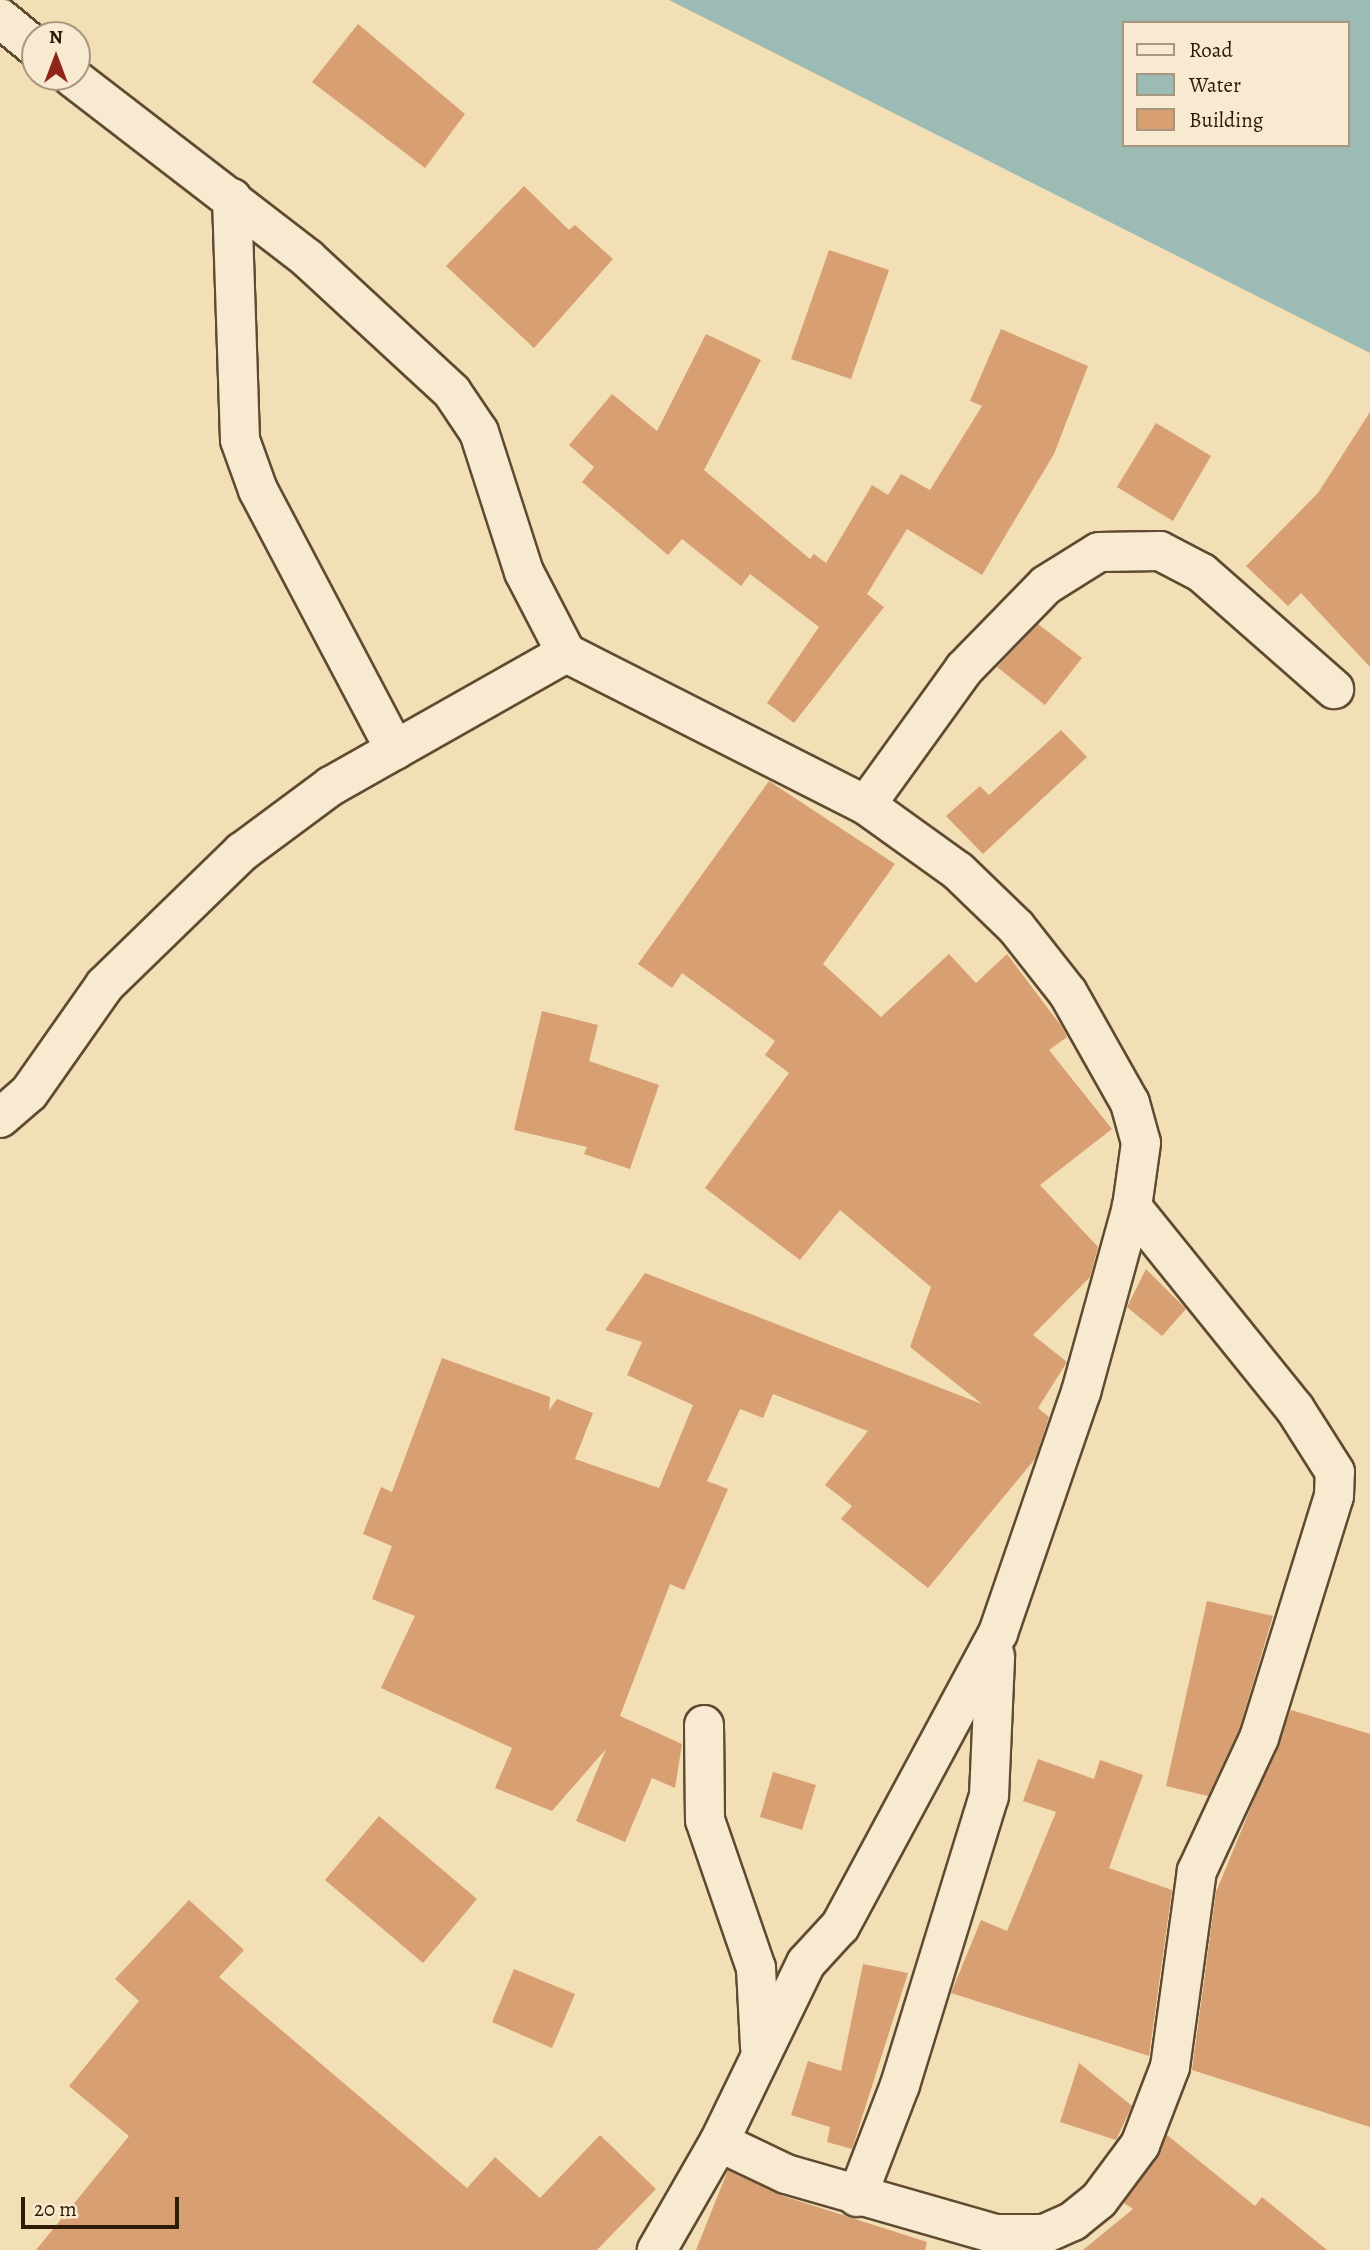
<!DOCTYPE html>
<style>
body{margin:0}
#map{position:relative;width:1370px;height:2250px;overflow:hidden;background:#f2dfb6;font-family:Alegreya,serif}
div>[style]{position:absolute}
.water>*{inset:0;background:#9dbbb5}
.building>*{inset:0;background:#d89f73}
.roads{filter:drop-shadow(2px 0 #5f4b31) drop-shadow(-2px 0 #5f4b31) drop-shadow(0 2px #5f4b31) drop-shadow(0 -2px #5f4b31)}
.minor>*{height:38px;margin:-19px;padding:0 19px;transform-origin:19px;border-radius:19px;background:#f7ead0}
span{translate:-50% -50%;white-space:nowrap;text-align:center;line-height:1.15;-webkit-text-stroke:7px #f7ead0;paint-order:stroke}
.legend{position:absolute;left:1122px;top:21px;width:228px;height:126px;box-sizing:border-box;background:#f7ead0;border:2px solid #a7977f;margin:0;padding:9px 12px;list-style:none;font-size:21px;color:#2e1a05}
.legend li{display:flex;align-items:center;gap:14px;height:35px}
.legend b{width:35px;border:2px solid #a7977f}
.north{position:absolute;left:21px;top:21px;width:70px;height:70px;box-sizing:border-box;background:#f7ead0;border:2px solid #a7977f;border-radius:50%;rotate:0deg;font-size:19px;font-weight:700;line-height:28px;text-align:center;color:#2e1a05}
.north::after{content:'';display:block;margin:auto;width:24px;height:32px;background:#8f2418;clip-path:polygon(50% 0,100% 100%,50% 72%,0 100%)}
.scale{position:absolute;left:21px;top:2197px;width:158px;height:32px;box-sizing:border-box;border:4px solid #2e1a05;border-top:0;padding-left:9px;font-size:21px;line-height:24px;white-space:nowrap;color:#2e1a05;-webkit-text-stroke:5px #f7ead0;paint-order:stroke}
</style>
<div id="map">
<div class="water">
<i style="clip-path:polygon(evenodd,669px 0,1370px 0,1370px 353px,669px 0,1123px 23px,1347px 23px,1347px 145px,1123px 145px,1123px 23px)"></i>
</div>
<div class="building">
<i style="clip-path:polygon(358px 24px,465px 114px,425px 168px,312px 82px)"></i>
<i style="clip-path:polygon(524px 186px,569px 230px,575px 225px,613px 259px,534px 348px,446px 266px)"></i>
<i style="clip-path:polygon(829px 250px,889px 270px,851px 379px,791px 359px)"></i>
<i style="clip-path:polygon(1001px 329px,1088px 366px,1054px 454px,982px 575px,907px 529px,867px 594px,884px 607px,794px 723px,767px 703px,819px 627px,750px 574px,741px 586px,682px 539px,668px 555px,582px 482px,594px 467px,569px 445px,612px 394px,657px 431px,706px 334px,761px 360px,704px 470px,810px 559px,814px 554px,826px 563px,872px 485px,888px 495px,901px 474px,930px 490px,982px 406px,970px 401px)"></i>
<i style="clip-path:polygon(1370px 412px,1370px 667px,1301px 593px,1288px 606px,1246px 566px,1318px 493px)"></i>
<i style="clip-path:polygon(1156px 423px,1211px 456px,1173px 521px,1117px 487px)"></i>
<i style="clip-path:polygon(1038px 624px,1082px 658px,1045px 705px,997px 667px)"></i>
<i style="clip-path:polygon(1061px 730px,1087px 757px,983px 854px,946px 816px,980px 786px,989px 795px)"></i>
<i style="clip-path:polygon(769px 781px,895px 864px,823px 964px,881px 1017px,949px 954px,976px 983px,1007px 954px,1062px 1027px,1067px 1037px,1049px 1050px,1112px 1129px,1040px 1185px,1098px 1247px,1090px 1277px,1033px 1335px,1067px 1362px,1038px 1408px,1049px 1417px,1035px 1459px,928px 1588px,841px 1519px,852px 1506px,825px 1485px,868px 1431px,773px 1394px,763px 1418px,740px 1409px,707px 1481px,728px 1489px,684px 1590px,670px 1584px,620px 1716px,682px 1744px,675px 1788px,652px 1778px,625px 1842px,576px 1821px,606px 1749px,552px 1811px,495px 1788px,512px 1748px,381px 1688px,415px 1616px,372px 1599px,392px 1546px,363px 1534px,381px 1487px,392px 1492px,442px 1358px,550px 1397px,549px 1410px,557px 1399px,593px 1413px,575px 1459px,659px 1488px,693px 1405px,627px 1375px,642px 1342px,605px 1330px,645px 1273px,982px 1404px,910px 1347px,931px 1287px,840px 1210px,800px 1260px,705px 1188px,789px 1073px,765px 1055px,775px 1041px,682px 973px,672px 988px,638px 964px)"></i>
<i style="clip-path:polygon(542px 1011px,598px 1025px,589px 1061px,659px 1085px,630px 1169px,584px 1154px,587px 1147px,514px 1130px)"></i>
<i style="clip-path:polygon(1146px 1269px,1186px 1309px,1162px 1336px,1127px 1307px)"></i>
<i style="clip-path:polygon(1207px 1601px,1273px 1616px,1239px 1730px,1208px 1796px,1166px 1786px)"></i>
<i style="clip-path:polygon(1291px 1710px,1370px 1734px,1370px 2127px,1192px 2070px,1216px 1892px)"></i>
<i style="clip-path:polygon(1038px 1759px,1094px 1779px,1100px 1760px,1143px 1775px,1109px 1868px,1172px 1890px,1149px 2056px,951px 1993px,981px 1920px,1007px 1931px,1056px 1812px,1023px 1801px)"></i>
<i style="clip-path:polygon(773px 1772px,816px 1785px,802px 1830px,760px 1817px)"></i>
<i style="clip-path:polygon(379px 1816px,477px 1899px,423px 1963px,325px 1880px)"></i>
<i style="clip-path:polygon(189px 1900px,244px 1950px,219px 1977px,467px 2188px,495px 2157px,540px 2198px,600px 2135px,656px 2189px,597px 2250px,36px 2250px,129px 2136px,69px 2086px,139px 2001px,115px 1979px)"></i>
<i style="clip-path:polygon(863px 1964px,908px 1973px,852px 2149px,827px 2142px,830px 2127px,791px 2115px,808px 2061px,841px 2071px)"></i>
<i style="clip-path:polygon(514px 1969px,575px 1994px,552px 2048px,492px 2022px)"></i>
<i style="clip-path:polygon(1079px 2063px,1132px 2106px,1116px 2140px,1060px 2122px)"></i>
<i style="clip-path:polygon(1167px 2135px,1255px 2206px,1262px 2197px,1327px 2250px,1083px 2250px,1133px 2209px,1124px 2203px)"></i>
<i style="clip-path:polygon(728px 2170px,780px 2195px,927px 2242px,925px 2250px,696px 2250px)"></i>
</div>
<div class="roads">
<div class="minor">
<i style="left:0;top:18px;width:45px;rotate:39.6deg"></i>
<i style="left:72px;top:77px;width:297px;rotate:37.6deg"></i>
<i style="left:307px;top:258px;width:197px;rotate:42.7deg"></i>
<i style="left:452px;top:392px;width:48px;rotate:56deg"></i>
<i style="left:479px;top:432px;width:147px;rotate:72.2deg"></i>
<i style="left:524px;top:572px;width:91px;rotate:62.6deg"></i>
<i style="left:566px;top:653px;width:336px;rotate:26.9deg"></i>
<i style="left:866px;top:805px;width:113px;rotate:35.7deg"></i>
<i style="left:958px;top:871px;width:81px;rotate:44deg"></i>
<i style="left:1016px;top:927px;width:84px;rotate:51.8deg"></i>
<i style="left:1068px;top:993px;width:126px;rotate:60.6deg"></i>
<i style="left:1130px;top:1103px;width:41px;rotate:74.6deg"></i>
<i style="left:1141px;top:1143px;width:65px;rotate:98deg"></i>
<i style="left:1132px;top:1207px;width:192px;rotate:105.4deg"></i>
<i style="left:1081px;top:1392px;width:255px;rotate:109deg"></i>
<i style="left:998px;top:1633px;width:333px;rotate:118.3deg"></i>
<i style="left:840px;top:1926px;width:50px;rotate:132.6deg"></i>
<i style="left:806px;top:1963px;width:199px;rotate:115.9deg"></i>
<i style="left:719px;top:2142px;width:125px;rotate:119.9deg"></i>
<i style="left:232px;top:198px;width:242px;rotate:88.1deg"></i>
<i style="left:240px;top:440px;width:53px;rotate:70.2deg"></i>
<i style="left:258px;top:490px;width:294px;rotate:62.2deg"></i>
<i style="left:866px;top:805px;width:168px;rotate:-54.2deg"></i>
<i style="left:964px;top:669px;width:117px;rotate:-45.7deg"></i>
<i style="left:1046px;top:585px;width:62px;rotate:-31.9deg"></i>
<i style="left:1099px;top:552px;width:61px;rotate:-0.9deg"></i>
<i style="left:1160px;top:551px;width:47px;rotate:27.6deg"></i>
<i style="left:1202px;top:573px;width:176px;rotate:41.3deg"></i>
<i style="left:0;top:1118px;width:38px;rotate:-41deg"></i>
<i style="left:29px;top:1093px;width:132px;rotate:-54.9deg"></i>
<i style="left:105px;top:985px;width:191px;rotate:-44.2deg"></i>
<i style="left:242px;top:852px;width:111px;rotate:-36.6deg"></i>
<i style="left:331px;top:786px;width:270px;rotate:-29.5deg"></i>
<i style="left:704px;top:1725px;width:95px;rotate:89.4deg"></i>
<i style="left:705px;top:1820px;width:157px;rotate:71deg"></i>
<i style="left:756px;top:1968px;width:80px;rotate:87.1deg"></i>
<i style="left:719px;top:2142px;width:74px;rotate:25.5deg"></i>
<i style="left:786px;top:2174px;width:217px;rotate:16deg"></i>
<i style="left:995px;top:2234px;width:49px"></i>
<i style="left:1044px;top:2234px;width:32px;rotate:-24deg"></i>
<i style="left:1073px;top:2221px;width:33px;rotate:-39deg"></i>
<i style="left:1099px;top:2200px;width:69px;rotate:-53.3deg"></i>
<i style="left:1140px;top:2145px;width:84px;rotate:-69deg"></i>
<i style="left:1170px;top:2067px;width:198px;rotate:-82.2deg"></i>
<i style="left:1197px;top:1871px;width:147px;rotate:-65deg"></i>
<i style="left:1259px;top:1738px;width:253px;rotate:-72.8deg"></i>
<i style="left:1334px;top:1496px;width:24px;rotate:-88deg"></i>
<i style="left:1335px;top:1472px;width:75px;rotate:-122.4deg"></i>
<i style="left:1295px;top:1409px;width:260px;rotate:-128.9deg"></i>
<i style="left:857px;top:2197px;width:120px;rotate:-69deg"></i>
<i style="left:900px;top:2085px;width:302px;rotate:-72.9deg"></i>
<i style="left:989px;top:1796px;width:140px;rotate:-87.5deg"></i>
</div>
</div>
<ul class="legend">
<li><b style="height:9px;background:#f7ead0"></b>Road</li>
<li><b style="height:19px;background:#9dbbb5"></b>Water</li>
<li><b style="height:19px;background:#d89f73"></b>Building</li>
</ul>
<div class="north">N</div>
<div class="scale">20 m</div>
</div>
